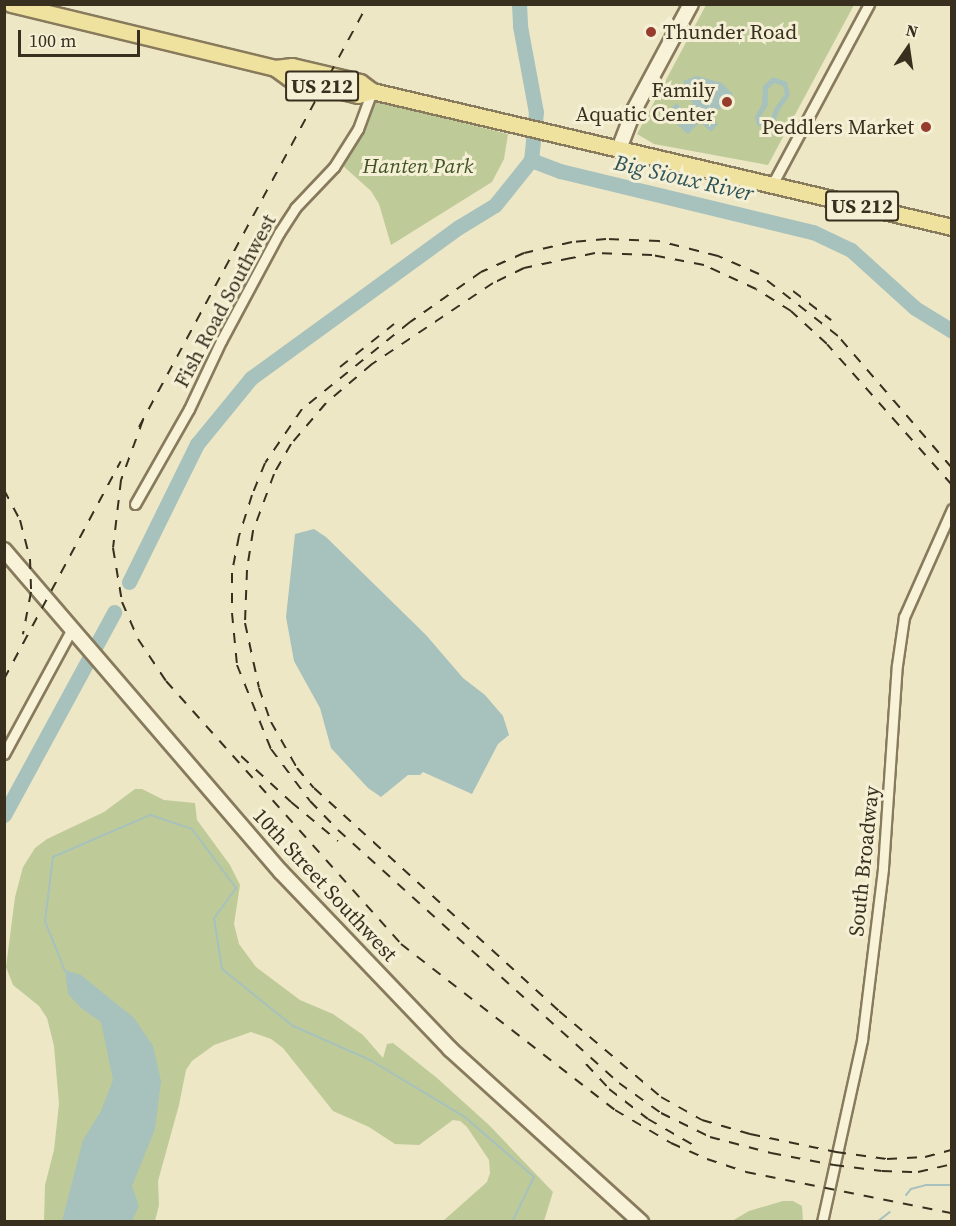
<!DOCTYPE html>
<style>
body{margin:0}
#map{position:relative;width:956px;height:1226px;overflow:hidden;background:#ede7c5;font-family:"Source Serif 4",serif}
div>[style]{position:absolute}
.green>*{inset:0;background:#becb99}
.water>*{inset:0;background:#a7c1bd}
.stream>*{height:2px;margin:-1px;padding:0 1px;transform-origin:1px;border-radius:1px;background:#a7c1bd}
.river>*{height:15px;margin:-7.5px;padding:0 7.5px;transform-origin:7.5px;border-radius:7.5px;background:#a7c1bd}
.roads{filter:drop-shadow(2px 0 #887a5c) drop-shadow(-2px 0 #887a5c) drop-shadow(0 2px #887a5c) drop-shadow(0 -2px #887a5c)}
.street>*{height:9px;margin:-4.5px;padding:0 4.5px;transform-origin:4.5px;border-radius:4.5px;background:#f8f3d8}
.secondary>*{height:14px;margin:-7px;padding:0 7px;transform-origin:7px;border-radius:7px;background:#f8f3d8}
.primary>*{height:15px;margin:-7.5px;padding:0 7.5px;transform-origin:7.5px;border-radius:7.5px;background:#efe29e}
.rail>*{height:2px;margin-top:-1px;transform-origin:0;background:repeating-linear-gradient(90deg,#382f1f 0 10px,transparent 0 20px)}
.dots>*{width:16px;height:16px;translate:-50% -50%;box-sizing:border-box;border:3px solid #f5f0d5;border-radius:50%}
span{translate:-50% -50%;white-space:nowrap;text-align:center;line-height:1.15;-webkit-text-stroke:6px #f5f0d5;paint-order:stroke}
.shield-label span{padding:2px 4px;background:#f5f0d5;border:2px solid;border-radius:4px;-webkit-text-stroke-width:0}
.shield-label{font-size:20px;color:#382f1f;font-weight:700}
.poi-label{font-size:21px;color:#382f1f}
.left{translate:0 -50%;text-align:left}
.right{translate:-100% -50%;text-align:right}
.park-label{font-size:21px;color:#425426;font-style:italic}
.street-label{font-size:21px;color:#382f1f}
.water-label{font-size:22px;color:#2f5458;font-style:italic}
.frame{position:absolute;inset:0;border:6px solid #382f1f;pointer-events:none}
.north{position:absolute;left:878px;top:18px;width:60px;height:60px;-webkit-text-stroke:4px #f5f0d5;paint-order:stroke;rotate:13deg;font-size:16px;font-weight:700;line-height:24px;text-align:center;color:#382f1f}
.north::after{content:'';display:block;margin:auto;width:21px;height:27px;background:#382f1f;clip-path:polygon(50% 0,100% 100%,50% 72%,0 100%)}
.scale{position:absolute;left:18px;top:30px;width:122px;height:27px;box-sizing:border-box;border:3px solid #382f1f;border-top:0;padding-left:8px;font-size:18px;line-height:21px;white-space:nowrap;color:#382f1f;-webkit-text-stroke:4px #f5f0d5;paint-order:stroke}
</style>
<div id="map">
<div class="green">
<i style="clip-path:polygon(706px 5px,854px 5px,768px 165px,654px 144px,637px 134px)"></i>
<i style="clip-path:polygon(375px 101px,508px 134px,504px 159px,492px 182px,391px 245px,379px 204px,371px 191px,341px 164px,360px 135px)"></i>
<i style="clip-path:polygon(135px 789px,142px 789px,164px 800px,195px 803px,197px 820px,230px 865px,240px 885px,234px 924px,239px 944px,256px 967px,300px 1000px,333px 1014px,363px 1035px,383px 1058px,387px 1044px,393px 1043px,437px 1078px,489px 1125px,553px 1192px,544px 1221px,443px 1221px,487px 1182px,490px 1173px,489px 1160px,467px 1127px,460px 1121px,453px 1120px,419px 1145px,395px 1144px,369px 1127px,333px 1111px,283px 1048px,271px 1039px,251px 1032px,214px 1045px,192px 1061px,186px 1070px,179px 1105px,158px 1181px,159px 1205px,155px 1221px,44px 1221px,45px 1185px,54px 1150px,59px 1104px,54px 1046px,47px 1018px,39px 1006px,13px 985px,6px 967px,15px 897px,23px 867px,35px 848px,47px 839px,104px 812px)"></i>
<i style="clip-path:polygon(783px 1201px,793px 1201px,802px 1206px,803px 1221px,732px 1221px,749px 1211px)"></i>
</div>
<div class="water">
<i style="clip-path:polygon(697px 76px,722px 83px,732px 93px,735px 104px,706px 113px,718px 124px,711px 132px,700px 122px,688px 134px,666px 115px,676px 103px,686px 112px,693px 104px,683px 81px)"></i>
<i style="clip-path:polygon(evenodd,773px 77px,787px 82px,790px 95px,779px 111px,774px 125px,764px 128px,757px 125px,755px 117px,762px 104px,763px 86px,773px 77px,774px 83px,783px 86px,785px 94px,774px 109px,770px 121px,765px 123px,760px 118px,768px 105px,768px 89px,774px 83px)"></i>
<i style="clip-path:polygon(314px 529px,326px 537px,426px 635px,463px 678px,485px 695px,503px 716px,509px 735px,498px 744px,472px 794px,423px 772px,420px 775px,408px 775px,381px 797px,368px 788px,331px 748px,320px 708px,294px 661px,286px 617px,295px 534px)"></i>
<i style="clip-path:polygon(65px 970px,81px 975px,134px 1018px,153px 1046px,161px 1081px,155px 1129px,132px 1186px,139px 1206px,132px 1221px,62px 1221px,83px 1140px,101px 1111px,113px 1080px,101px 1022px,81px 1008px,68px 994px)"></i>
</div>
<div class="stream">
<i style="left:65px;top:971px;width:54px;rotate:-111.8deg"></i>
<i style="left:45px;top:921px;width:64px;rotate:-82.9deg"></i>
<i style="left:53px;top:857px;width:106px;rotate:-23.4deg"></i>
<i style="left:150px;top:815px;width:44px;rotate:18.4deg"></i>
<i style="left:192px;top:829px;width:74px;rotate:53.3deg"></i>
<i style="left:236px;top:888px;width:37px;rotate:126deg"></i>
<i style="left:214px;top:918px;width:52px;rotate:81.1deg"></i>
<i style="left:222px;top:969px;width:91px;rotate:38.8deg"></i>
<i style="left:293px;top:1026px;width:84px;rotate:23.8deg"></i>
<i style="left:370px;top:1060px;width:111px;rotate:31deg"></i>
<i style="left:465px;top:1117px;width:91px;rotate:41deg"></i>
<i style="left:534px;top:1177px;width:50px;rotate:116.1deg"></i>
<i style="left:906px;top:1195px;width:8px;rotate:-50deg"></i>
<i style="left:911px;top:1189px;width:16px;rotate:-15deg"></i>
<i style="left:926px;top:1185px;width:26px"></i>
<i style="left:877px;top:1222px;width:16px;rotate:-38deg"></i>
</div>
<div class="river">
<i style="left:519px;top:4px;width:22px;rotate:87deg"></i>
<i style="left:520px;top:26px;width:87px;rotate:79.5deg"></i>
<i style="left:536px;top:112px;width:48px;rotate:95.9deg"></i>
<i style="left:531px;top:160px;width:31px;rotate:21deg"></i>
<i style="left:560px;top:171px;width:260px;rotate:13.6deg"></i>
<i style="left:813px;top:232px;width:42px;rotate:25.3deg"></i>
<i style="left:851px;top:250px;width:86px;rotate:42.2deg"></i>
<i style="left:915px;top:308px;width:44px;rotate:31.9deg"></i>
<i style="left:129px;top:582px;width:154px;rotate:-63.8deg"></i>
<i style="left:197px;top:444px;width:85px;rotate:-50.7deg"></i>
<i style="left:251px;top:378px;width:257px;rotate:-36deg"></i>
<i style="left:459px;top:227px;width:42px;rotate:-31.4deg"></i>
<i style="left:495px;top:205px;width:58px;rotate:-51.3deg"></i>
<i style="left:4px;top:815px;width:231px;rotate:-61.5deg"></i>
</div>
<div class="roads">
<div class="street">
<i style="left:772px;top:185px;width:205px;rotate:-61.8deg"></i>
<i style="left:135px;top:504px;width:109px;rotate:-60.4deg"></i>
<i style="left:189px;top:409px;width:75px;rotate:-64.8deg"></i>
<i style="left:221px;top:341px;width:123px;rotate:-61.8deg"></i>
<i style="left:279px;top:233px;width:30px;rotate:-57deg"></i>
<i style="left:295px;top:208px;width:57px;rotate:-46.4deg"></i>
<i style="left:334px;top:167px;width:45px;rotate:-57.7deg"></i>
<i style="left:358px;top:129px;width:40px;rotate:-69.8deg"></i>
<i style="left:4px;top:754px;width:142px;rotate:-61.5deg"></i>
<i style="left:822px;top:1222px;width:186px;rotate:-77.6deg"></i>
<i style="left:862px;top:1040px;width:173px;rotate:-83deg"></i>
<i style="left:883px;top:868px;width:203px;rotate:-86.1deg"></i>
<i style="left:897px;top:665px;width:49px;rotate:-81.7deg"></i>
<i style="left:904px;top:617px;width:118px;rotate:-66deg"></i>
</div>
<div class="secondary">
<i style="left:619px;top:149px;width:40px;rotate:-69deg"></i>
<i style="left:633px;top:112px;width:123px;rotate:-61.8deg"></i>
<i style="left:4px;top:550px;width:425px;rotate:49.3deg"></i>
<i style="left:281px;top:872px;width:245px;rotate:46.3deg"></i>
<i style="left:450px;top:1049px;width:258px;rotate:42.2deg"></i>
</div>
<div class="primary">
<i style="left:11px;top:4px;width:272px;rotate:13.6deg"></i>
<i style="left:275px;top:68px;width:17px;rotate:-7deg"></i>
<i style="left:292px;top:66px;width:70px;rotate:13.2deg"></i>
<i style="left:360px;top:82px;width:15px;rotate:37deg"></i>
<i style="left:372px;top:91px;width:596px;rotate:13.2deg"></i>
<i style="left:275px;top:68px;width:17px;rotate:36deg"></i>
<i style="left:289px;top:78px;width:71px;rotate:13.8deg"></i>
<i style="left:358px;top:95px;width:15px;rotate:-16deg"></i>
</div>
</div>
<div class="rail">
<i style="left:793px;top:291px;width:48px;rotate:37.3deg"></i>
<i style="left:340px;top:367px;width:69px;rotate:-38.5deg"></i>
<i style="left:143px;top:420px;width:64px;rotate:110.1deg"></i>
<i style="left:121px;top:480px;width:68px;rotate:96.7deg"></i>
<i style="left:113px;top:548px;width:55px;rotate:80.5deg"></i>
<i style="left:122px;top:602px;width:40px;rotate:66.6deg"></i>
<i style="left:138px;top:639px;width:50px;rotate:56.3deg"></i>
<i style="left:166px;top:681px;width:353px;rotate:48.2deg"></i>
<i style="left:401px;top:944px;width:271px;rotate:37.8deg"></i>
<i style="left:615px;top:1110px;width:65px;rotate:30.5deg"></i>
<i style="left:671px;top:1143px;width:39px;rotate:24deg"></i>
<i style="left:707px;top:1159px;width:41px;rotate:18.4deg"></i>
<i style="left:746px;top:1172px;width:210px;rotate:11.3deg"></i>
<i style="left:139px;top:427px;width:481px;rotate:-61.6deg"></i>
<i style="left:952px;top:468px;width:174px;rotate:-130.8deg"></i>
<i style="left:838px;top:336px;width:100px;rotate:-141.9deg"></i>
<i style="left:759px;top:274px;width:45px;rotate:-156.3deg"></i>
<i style="left:718px;top:256px;width:61px;rotate:-165.7deg"></i>
<i style="left:659px;top:241px;width:53px;rotate:-177.8deg"></i>
<i style="left:606px;top:239px;width:34px;rotate:175deg"></i>
<i style="left:572px;top:242px;width:49px;rotate:167.1deg"></i>
<i style="left:524px;top:253px;width:47px;rotate:156.2deg"></i>
<i style="left:481px;top:272px;width:87px;rotate:144.8deg"></i>
<i style="left:410px;top:322px;width:139px;rotate:141.1deg"></i>
<i style="left:302px;top:409px;width:65px;rotate:124.4deg"></i>
<i style="left:265px;top:463px;width:35px;rotate:112deg"></i>
<i style="left:252px;top:495px;width:43px;rotate:107.6deg"></i>
<i style="left:239px;top:536px;width:38px;rotate:101deg"></i>
<i style="left:232px;top:573px;width:40px;rotate:90deg"></i>
<i style="left:232px;top:613px;width:52px;rotate:84.5deg"></i>
<i style="left:237px;top:665px;width:91px;rotate:68deg"></i>
<i style="left:271px;top:749px;width:65px;rotate:53.1deg"></i>
<i style="left:310px;top:801px;width:40px;rotate:46deg"></i>
<i style="left:338px;top:830px;width:378px;rotate:42deg"></i>
<i style="left:619px;top:1083px;width:52px;rotate:35.5deg"></i>
<i style="left:661px;top:1113px;width:55px;rotate:26.1deg"></i>
<i style="left:710px;top:1137px;width:63px;rotate:14.7deg"></i>
<i style="left:771px;top:1153px;width:64px;rotate:10.8deg"></i>
<i style="left:834px;top:1165px;width:48px;rotate:7.1deg"></i>
<i style="left:882px;top:1171px;width:36px;rotate:2deg"></i>
<i style="left:918px;top:1172px;width:35px;rotate:-13deg"></i>
<i style="left:952px;top:485px;width:188px;rotate:-131.6deg"></i>
<i style="left:827px;top:344px;width:49px;rotate:-137.5deg"></i>
<i style="left:791px;top:311px;width:41px;rotate:-147.8deg"></i>
<i style="left:756px;top:289px;width:57px;rotate:-155.2deg"></i>
<i style="left:704px;top:265px;width:53px;rotate:-169.1deg"></i>
<i style="left:652px;top:255px;width:57px;rotate:-178deg"></i>
<i style="left:595px;top:253px;width:25px;rotate:168deg"></i>
<i style="left:571px;top:258px;width:48px;rotate:168deg"></i>
<i style="left:524px;top:268px;width:34px;rotate:154deg"></i>
<i style="left:493px;top:283px;width:146px;rotate:146.2deg"></i>
<i style="left:372px;top:364px;width:60px;rotate:139.7deg"></i>
<i style="left:326px;top:403px;width:54px;rotate:130.5deg"></i>
<i style="left:291px;top:444px;width:34px;rotate:120deg"></i>
<i style="left:274px;top:474px;width:61px;rotate:110.2deg"></i>
<i style="left:253px;top:531px;width:39px;rotate:99deg"></i>
<i style="left:247px;top:570px;width:53px;rotate:92.2deg"></i>
<i style="left:245px;top:623px;width:66px;rotate:77.8deg"></i>
<i style="left:259px;top:688px;width:36px;rotate:71deg"></i>
<i style="left:271px;top:722px;width:53px;rotate:60.5deg"></i>
<i style="left:297px;top:768px;width:26px;rotate:50deg"></i>
<i style="left:314px;top:788px;width:331px;rotate:42.3deg"></i>
<i style="left:559px;top:1011px;width:133px;rotate:40.1deg"></i>
<i style="left:661px;top:1097px;width:47px;rotate:29.3deg"></i>
<i style="left:702px;top:1120px;width:50px;rotate:16.3deg"></i>
<i style="left:750px;top:1134px;width:88px;rotate:11.8deg"></i>
<i style="left:836px;top:1152px;width:51px;rotate:7.8deg"></i>
<i style="left:887px;top:1159px;width:38px;rotate:-3deg"></i>
<i style="left:925px;top:1157px;width:28px;rotate:-15deg"></i>
<i style="left:4px;top:490px;width:34px;rotate:62deg"></i>
<i style="left:20px;top:520px;width:40px;rotate:75.6deg"></i>
<i style="left:30px;top:559px;width:33px;rotate:88deg"></i>
<i style="left:31px;top:592px;width:43px;rotate:100.8deg"></i>
<i style="left:4px;top:679px;width:247px;rotate:-61.8deg"></i>
<i style="left:241px;top:756px;width:68px;rotate:42.6deg"></i>
<i style="left:291px;top:802px;width:61px;rotate:39.7deg"></i>
<i style="left:586px;top:1064px;width:34px;rotate:47deg"></i>
<i style="left:609px;top:1089px;width:49px;rotate:37.6deg"></i>
<i style="left:648px;top:1119px;width:54px;rotate:29.9deg"></i>
</div>
<div class="dots">
<i style="left:651px;top:32px;background:#953c2d"></i>
<i style="left:727px;top:102px;background:#953c2d"></i>
<i style="left:926px;top:127px;background:#953c2d"></i>
</div>
<div class="shield-label">
<span style="left:322px;top:86px">US 212</span>
<span style="left:862px;top:206px">US 212</span>
</div>
<div class="poi-label">
<span class="left" style="left:663px;top:32px">Thunder Road</span>
<span class="right" style="left:715px;top:102px">Family<br>Aquatic Center</span>
<span class="right" style="left:914px;top:127px">Peddlers Market</span>
</div>
<div class="park-label">
<span style="left:418px;top:166px">Hanten Park</span>
</div>
<div class="street-label">
<span style="left:225px;top:301px;rotate:-62deg">Fish Road Southwest</span>
<span style="left:864px;top:861px;rotate:-84deg">South Broadway</span>
<span style="left:325px;top:885px;rotate:47deg">10th Street Southwest</span>
</div>
<div class="water-label">
<span style="left:684px;top:178px;rotate:13deg">Big Sioux River</span>
</div>
<div class="frame"></div>
<div class="north">N</div>
<div class="scale">100 m</div>
</div>
